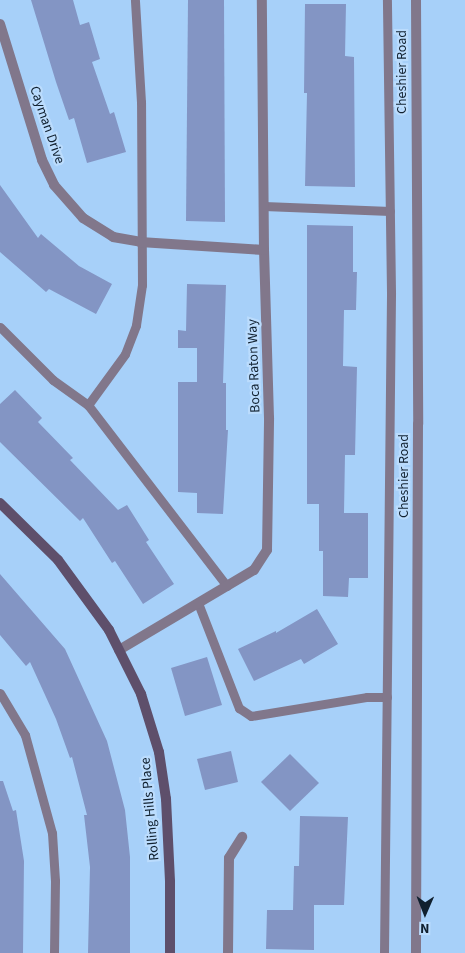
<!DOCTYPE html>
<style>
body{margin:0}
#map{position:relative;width:465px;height:953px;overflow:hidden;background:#a7d0f9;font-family:"Source Sans 3",sans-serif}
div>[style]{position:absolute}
.building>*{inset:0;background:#8395c4}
.lane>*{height:9px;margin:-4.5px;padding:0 4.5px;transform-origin:4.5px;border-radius:4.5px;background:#81778b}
.street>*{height:10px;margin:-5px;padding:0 5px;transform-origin:5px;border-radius:5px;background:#81778b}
.secondary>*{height:10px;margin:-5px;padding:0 5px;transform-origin:5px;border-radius:5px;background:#5e4f6b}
span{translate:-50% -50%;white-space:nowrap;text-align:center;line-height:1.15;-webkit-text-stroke:4.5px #bbdcfd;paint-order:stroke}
.street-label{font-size:14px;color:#10202f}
.north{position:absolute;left:400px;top:888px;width:50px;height:50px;-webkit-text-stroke:4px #bbdcfd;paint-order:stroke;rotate:181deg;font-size:14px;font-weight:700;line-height:20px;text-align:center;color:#10202f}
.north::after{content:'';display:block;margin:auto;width:18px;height:22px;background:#10202f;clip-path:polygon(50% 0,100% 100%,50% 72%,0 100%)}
</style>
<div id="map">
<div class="building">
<i style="clip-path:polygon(31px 0,73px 0,80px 25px,89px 22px,100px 59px,92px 62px,110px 114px,114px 112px,126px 152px,87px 163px,74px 118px,69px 120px,56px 82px)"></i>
<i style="clip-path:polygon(188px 0,224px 0,225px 222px,186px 221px)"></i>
<i style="clip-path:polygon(305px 4px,346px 4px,345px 56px,354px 57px,355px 187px,305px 186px,307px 93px,304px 93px)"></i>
<i style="clip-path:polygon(0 185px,38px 238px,41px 234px,79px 266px,112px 284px,96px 314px,49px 289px,46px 292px,0 252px)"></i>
<i style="clip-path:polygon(307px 225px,353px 226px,353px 272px,357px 272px,356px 310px,344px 310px,343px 366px,357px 367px,355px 455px,345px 455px,344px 513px,368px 513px,368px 578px,349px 578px,348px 597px,323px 596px,323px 551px,319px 551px,319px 504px,307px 504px)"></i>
<i style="clip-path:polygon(187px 284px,226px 285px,223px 383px,226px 383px,226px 430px,228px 430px,223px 514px,197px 513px,197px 493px,178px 492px,178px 382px,197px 382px,197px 348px,178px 348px,178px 330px,186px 331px)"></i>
<i style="clip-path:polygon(15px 390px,42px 418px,38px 422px,73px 458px,70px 460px,118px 510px,127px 505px,149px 540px,146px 542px,174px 584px,143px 604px,115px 561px,112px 563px,83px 518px,80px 521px,0 442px,0 404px)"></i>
<i style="clip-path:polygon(0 574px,65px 649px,107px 741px,125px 810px,130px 857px,130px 953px,88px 953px,90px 867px,84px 815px,87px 815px,72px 757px,70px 758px,56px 719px,30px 662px,26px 666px,0 635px)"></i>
<i style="clip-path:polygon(317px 609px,338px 644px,304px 664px,301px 659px,254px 681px,238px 649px,276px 631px,276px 633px)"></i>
<i style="clip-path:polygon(207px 657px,222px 705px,185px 716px,171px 668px)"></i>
<i style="clip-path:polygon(231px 751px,238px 782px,205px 790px,197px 759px)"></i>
<i style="clip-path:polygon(290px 754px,319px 783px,290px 811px,261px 782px)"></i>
<i style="clip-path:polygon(0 781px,3px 781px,13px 811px,16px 810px,24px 861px,23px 953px,0 953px)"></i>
<i style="clip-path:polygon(300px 816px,348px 817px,344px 905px,314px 905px,314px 950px,266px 949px,267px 910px,293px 910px,294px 866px,299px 866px)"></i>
</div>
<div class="lane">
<i style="left:264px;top:206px;width:126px;rotate:2.3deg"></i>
<i style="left:0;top:327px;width:75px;rotate:45deg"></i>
<i style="left:53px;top:380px;width:43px;rotate:35.5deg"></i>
<i style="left:88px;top:405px;width:228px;rotate:52.5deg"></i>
<i style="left:88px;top:405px;width:63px;rotate:-54deg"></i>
<i style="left:125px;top:354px;width:31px;rotate:-69deg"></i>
<i style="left:136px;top:325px;width:40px;rotate:-81.5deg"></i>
<i style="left:142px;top:285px;width:183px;rotate:-90.3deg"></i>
<i style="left:141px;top:102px;width:102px;rotate:-93.4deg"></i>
<i style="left:198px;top:603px;width:113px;rotate:68.7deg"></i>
<i style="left:239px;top:708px;width:14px;rotate:34deg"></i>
<i style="left:251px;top:716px;width:118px;rotate:-9.3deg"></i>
<i style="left:367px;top:697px;width:20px"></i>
<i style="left:0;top:693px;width:49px;rotate:59.2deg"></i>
<i style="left:25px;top:735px;width:102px;rotate:74.6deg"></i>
<i style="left:52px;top:833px;width:48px;rotate:86.4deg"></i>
<i style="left:55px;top:881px;width:72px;rotate:90.8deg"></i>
<i style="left:384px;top:953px;width:661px;rotate:-89.39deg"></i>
<i style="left:391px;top:292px;width:292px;rotate:-90.8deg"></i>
</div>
<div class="street">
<i style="left:416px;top:0;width:424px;rotate:89.7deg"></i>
<i style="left:418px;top:424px;width:529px;rotate:90.22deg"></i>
<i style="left:0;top:24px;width:142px;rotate:72.8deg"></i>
<i style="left:42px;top:160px;width:28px;rotate:64deg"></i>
<i style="left:54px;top:185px;width:44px;rotate:48.7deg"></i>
<i style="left:83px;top:218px;width:36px;rotate:32deg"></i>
<i style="left:113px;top:237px;width:27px;rotate:10deg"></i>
<i style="left:140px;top:242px;width:124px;rotate:3.7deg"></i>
<i style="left:119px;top:650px;width:157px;rotate:-30.7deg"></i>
<i style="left:254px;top:570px;width:24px;rotate:-57deg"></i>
<i style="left:267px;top:550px;width:132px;rotate:-89.1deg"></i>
<i style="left:269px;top:418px;width:168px;rotate:-91.7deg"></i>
<i style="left:264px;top:250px;width:250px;rotate:-90.5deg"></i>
<i style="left:228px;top:953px;width:95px;rotate:-89.4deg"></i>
<i style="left:229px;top:858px;width:25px;rotate:-58deg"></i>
</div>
<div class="secondary">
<i style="left:0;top:503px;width:81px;rotate:44.5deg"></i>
<i style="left:58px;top:560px;width:87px;rotate:53.9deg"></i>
<i style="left:109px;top:630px;width:72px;rotate:63.4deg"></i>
<i style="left:141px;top:694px;width:61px;rotate:72.8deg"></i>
<i style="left:159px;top:752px;width:48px;rotate:81.5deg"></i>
<i style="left:166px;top:799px;width:83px;rotate:87.2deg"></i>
<i style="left:170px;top:882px;width:71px;rotate:90deg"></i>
</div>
<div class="street-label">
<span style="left:402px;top:72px;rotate:-90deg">Cheshier Road</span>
<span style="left:47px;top:125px;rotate:71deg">Cayman Drive</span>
<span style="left:254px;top:366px;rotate:-92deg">Boca Raton Way</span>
<span style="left:404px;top:476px;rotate:-90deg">Cheshier Road</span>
<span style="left:150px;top:809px;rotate:-95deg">Rolling Hills Place</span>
</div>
<div class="north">N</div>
</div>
